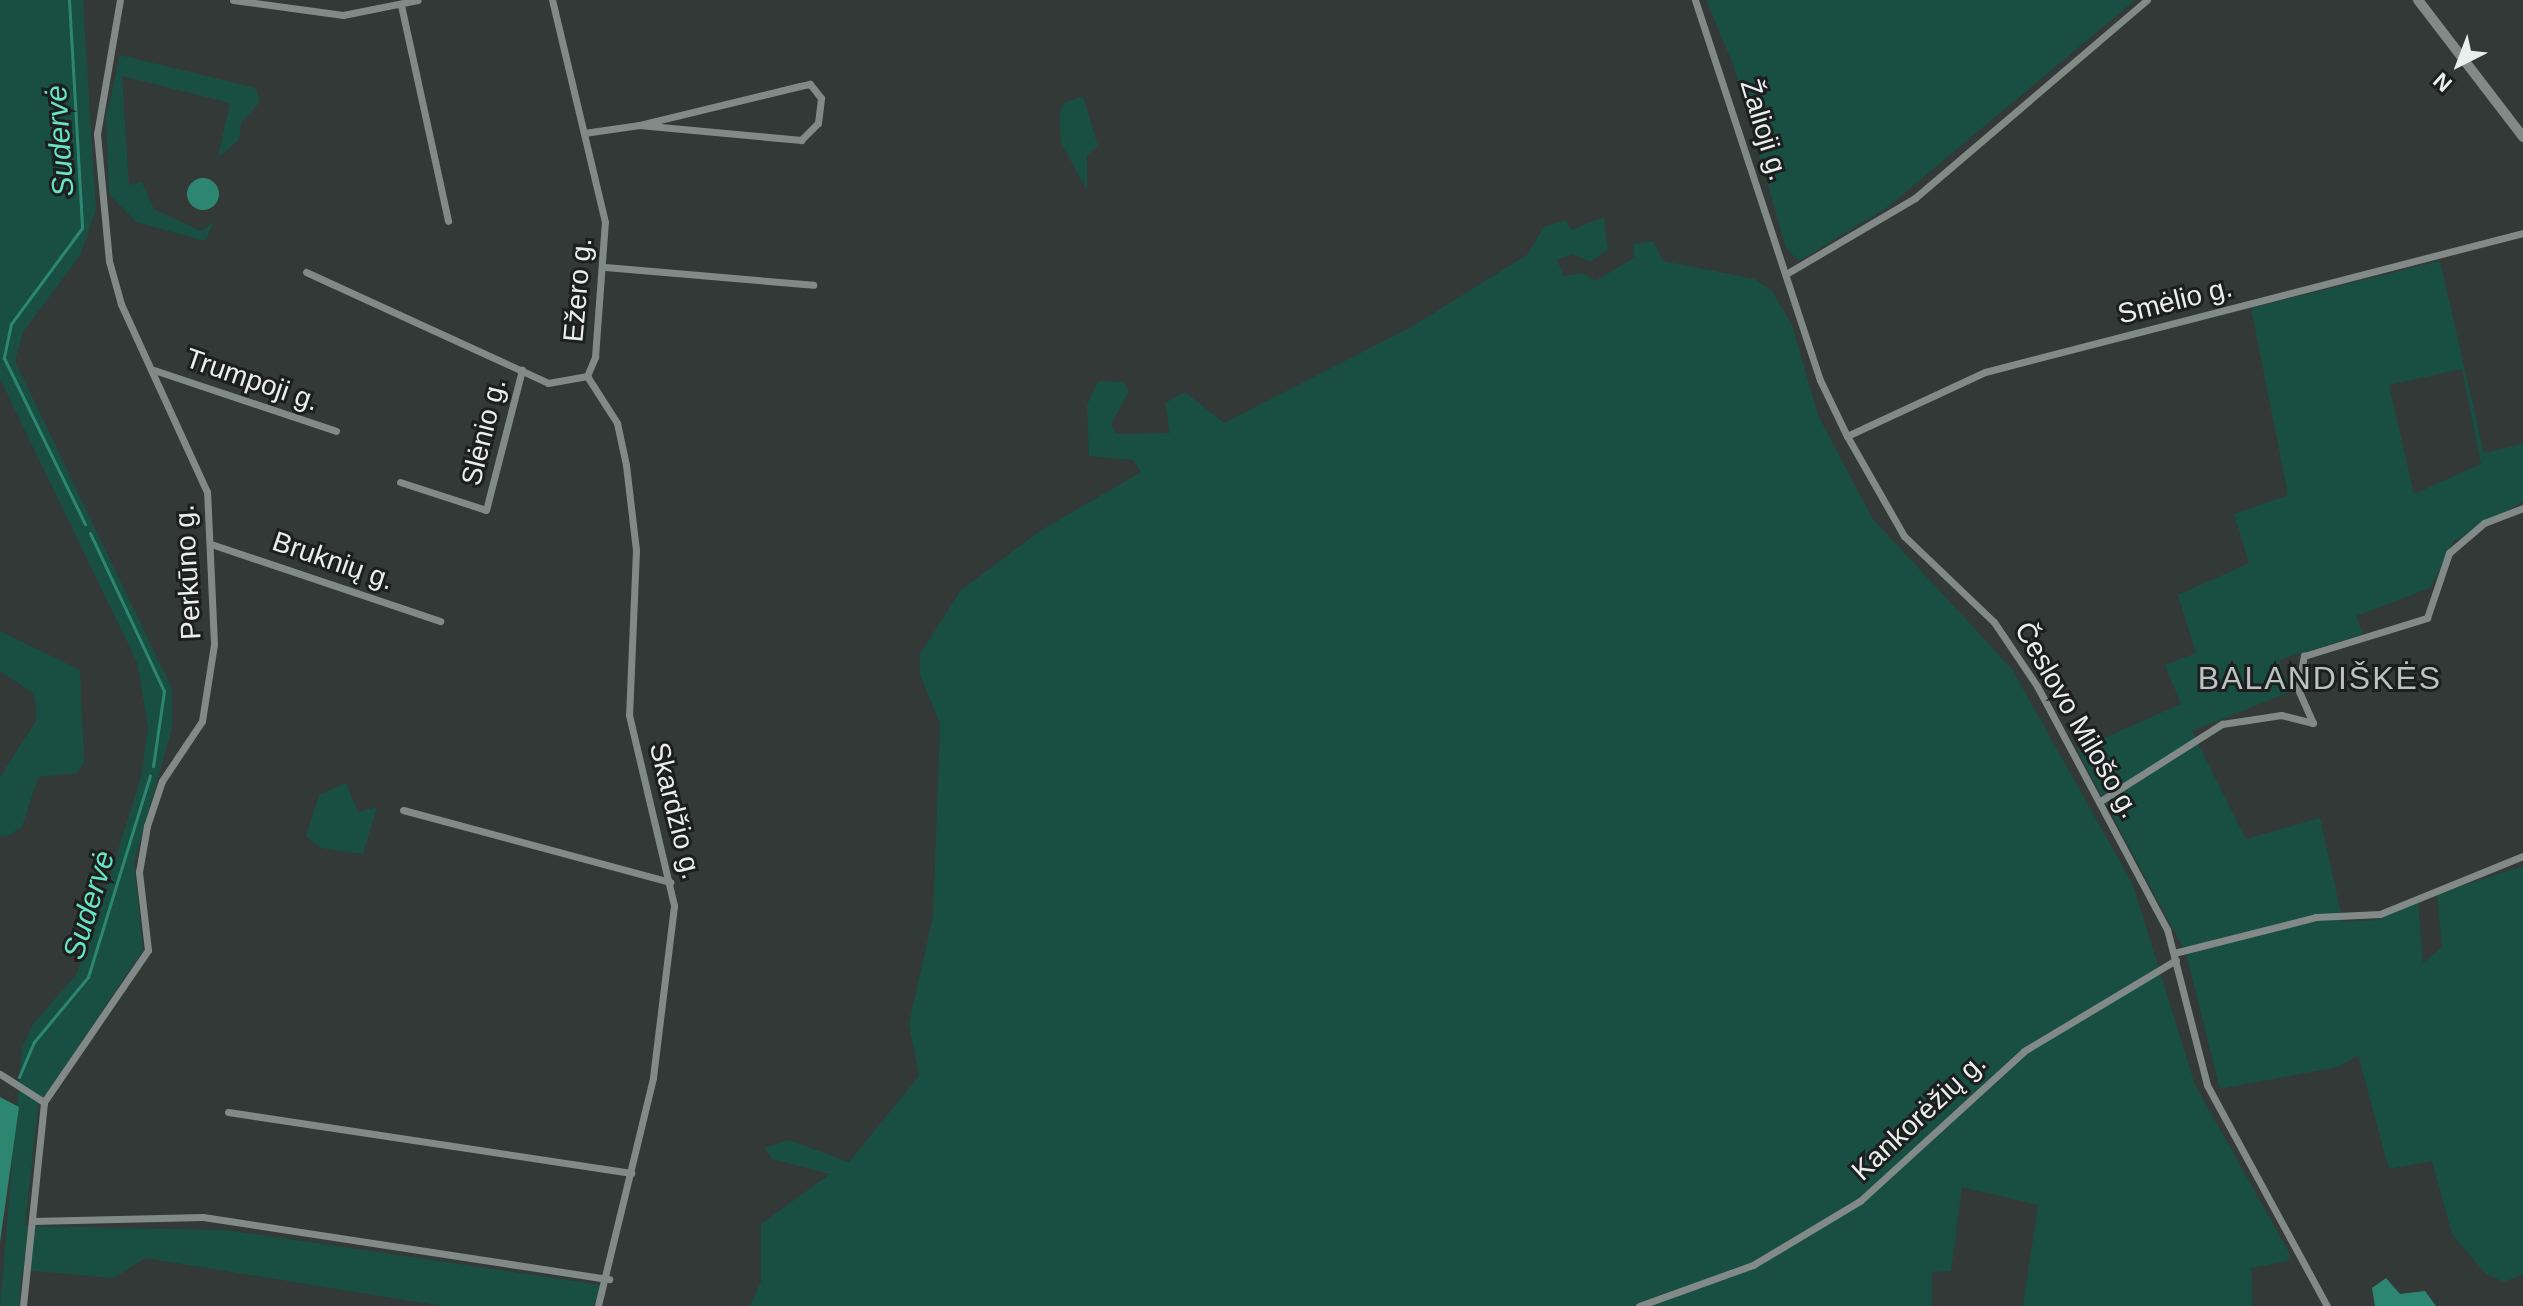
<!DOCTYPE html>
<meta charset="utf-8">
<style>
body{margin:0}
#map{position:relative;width:2523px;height:1306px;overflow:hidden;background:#323937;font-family:Helvetica,sans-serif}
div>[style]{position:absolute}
.green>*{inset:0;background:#184f42}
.water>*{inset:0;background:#2d8671}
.round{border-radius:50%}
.stream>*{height:3px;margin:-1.5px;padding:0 1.5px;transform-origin:1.5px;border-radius:1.5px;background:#2d8671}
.street>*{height:7px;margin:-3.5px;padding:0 3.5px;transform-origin:3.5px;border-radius:3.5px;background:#828a87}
.secondary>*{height:10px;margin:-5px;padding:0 5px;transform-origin:5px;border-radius:5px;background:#828a87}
span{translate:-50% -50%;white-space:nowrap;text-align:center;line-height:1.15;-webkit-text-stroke:6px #1c1f1e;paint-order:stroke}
.street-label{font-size:28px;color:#eaefed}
.water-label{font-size:30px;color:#68e4c5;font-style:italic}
.quarter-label{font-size:32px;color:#bac3c0;letter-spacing:2px}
.north{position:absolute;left:2419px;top:24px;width:80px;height:80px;-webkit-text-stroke:6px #1c1f1e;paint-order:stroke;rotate:222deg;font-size:22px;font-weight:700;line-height:32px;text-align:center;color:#eaefed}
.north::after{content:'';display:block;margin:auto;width:28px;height:36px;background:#eaefed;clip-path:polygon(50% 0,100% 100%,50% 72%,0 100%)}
</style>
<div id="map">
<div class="green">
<i style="clip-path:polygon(0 0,83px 0,96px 209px,81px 254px,23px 332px,15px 361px,172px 689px,172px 728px,134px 863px,143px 950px,38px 1106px,25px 1226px,226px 1230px,602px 1285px,593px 1306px,442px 1306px,145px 1258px,114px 1278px,22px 1270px,19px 1306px,0 1306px,22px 1048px,33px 1024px,76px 975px,88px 946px,141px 777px,148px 727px,137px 662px,0 379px)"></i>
<i style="clip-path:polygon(1706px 0,2135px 0,1889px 206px,1799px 261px,1786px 248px,1733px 64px)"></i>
<i style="clip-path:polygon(120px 55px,256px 88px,260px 102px,241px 123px,239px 140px,218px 157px,230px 103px,122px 76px,129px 185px,142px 182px,154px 209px,201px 231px,214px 222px,205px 241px,136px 222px,109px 194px,106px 118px)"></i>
<i style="clip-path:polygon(1083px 96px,1098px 146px,1087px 156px,1087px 190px,1061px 143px,1059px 115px,1064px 103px)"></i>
<i style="clip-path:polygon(1604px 217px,1608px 249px,1591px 262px,1572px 254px,1557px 260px,1564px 276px,1583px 273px,1595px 281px,1634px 258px,1633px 244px,1653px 241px,1663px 261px,1755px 279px,1772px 291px,1792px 325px,1818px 415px,1872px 518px,2012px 669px,2133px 885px,2195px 1085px,2290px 1254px,2288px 1261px,2251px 1268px,2253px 1306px,2023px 1306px,2038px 1205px,1962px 1187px,1951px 1271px,1932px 1272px,1932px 1306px,750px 1306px,761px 1282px,761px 1224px,830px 1174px,772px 1159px,765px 1148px,789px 1140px,849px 1162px,919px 1076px,909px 1024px,933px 916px,940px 724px,920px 674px,920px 654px,961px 590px,1040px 531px,1141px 472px,1133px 460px,1089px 456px,1087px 405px,1098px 381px,1123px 382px,1129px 391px,1111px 425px,1117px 434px,1170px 433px,1165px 403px,1185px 392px,1224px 423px,1411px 327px,1527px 255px,1544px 227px,1566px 220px,1571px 230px)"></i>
<i style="clip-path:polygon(evenodd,2440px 261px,2484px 453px,2523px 444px,2523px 502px,2454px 541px,2430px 588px,2356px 616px,2363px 634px,2279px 660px,2290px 692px,2192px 731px,2246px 839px,2320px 818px,2343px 922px,2377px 920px,2418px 901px,2423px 963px,2442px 947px,2437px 894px,2523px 866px,2523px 1274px,2504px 1282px,2486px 1274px,2452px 1234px,2432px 1161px,2389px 1169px,2358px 1055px,2338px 1067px,2220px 1089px,2186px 953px,2077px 750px,2181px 704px,2165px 665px,2196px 653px,2178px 595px,2249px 563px,2234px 514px,2288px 495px,2251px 308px,2440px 261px,2462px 369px,2481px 464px,2414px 494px,2389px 385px,2462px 369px)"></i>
<i style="clip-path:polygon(0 631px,80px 670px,84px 762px,77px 773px,38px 777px,22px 827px,7px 836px,0 836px,0 777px,36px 721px,36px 705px,33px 693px,0 671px)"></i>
<i style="clip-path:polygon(346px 783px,358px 812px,377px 807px,363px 854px,321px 848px,306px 836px,319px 795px)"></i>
</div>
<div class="water">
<i class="round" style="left:187px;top:178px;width:32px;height:32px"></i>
<i style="clip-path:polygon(0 1097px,19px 1107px,0 1242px)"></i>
<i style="clip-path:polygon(2386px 1278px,2400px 1294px,2425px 1291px,2436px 1306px,2375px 1306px,2372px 1288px)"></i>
</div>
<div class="stream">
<i style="left:69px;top:0;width:228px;rotate:86.7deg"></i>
<i style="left:82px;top:228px;width:119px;rotate:126.5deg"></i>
<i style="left:11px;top:324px;width:35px;rotate:102deg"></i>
<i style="left:4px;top:358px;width:185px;rotate:64deg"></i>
<i style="left:90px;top:533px;width:174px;rotate:64.9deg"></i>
<i style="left:164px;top:691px;width:76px;rotate:98.3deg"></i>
<i style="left:19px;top:1077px;width:38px;rotate:-67deg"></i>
<i style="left:34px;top:1042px;width:85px;rotate:-50.3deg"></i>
<i style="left:88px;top:977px;width:211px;rotate:-72.9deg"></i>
</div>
<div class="street">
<i style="left:233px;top:0;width:111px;rotate:7.8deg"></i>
<i style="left:343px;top:15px;width:76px;rotate:-11.3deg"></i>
<i style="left:1695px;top:0;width:400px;rotate:71.8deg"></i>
<i style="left:1820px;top:380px;width:62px;rotate:64.3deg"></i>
<i style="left:1847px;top:436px;width:115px;rotate:60.3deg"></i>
<i style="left:1904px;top:536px;width:124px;rotate:43.7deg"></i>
<i style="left:1994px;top:622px;width:77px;rotate:56.1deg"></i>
<i style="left:2037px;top:686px;width:276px;rotate:61.9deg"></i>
<i style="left:2167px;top:929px;width:161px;rotate:75.6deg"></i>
<i style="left:2207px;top:1085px;width:251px;rotate:61.5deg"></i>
<i style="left:401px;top:5px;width:221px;rotate:77.7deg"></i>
<i style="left:584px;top:133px;width:56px;rotate:-8.3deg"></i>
<i style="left:639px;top:125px;width:163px;rotate:5.3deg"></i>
<i style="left:801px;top:140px;width:24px;rotate:-45deg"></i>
<i style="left:818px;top:123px;width:25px;rotate:-83deg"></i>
<i style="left:821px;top:98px;width:18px;rotate:-128deg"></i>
<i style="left:810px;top:84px;width:10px;rotate:169deg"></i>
<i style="left:800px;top:86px;width:166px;rotate:166.4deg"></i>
<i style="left:605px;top:267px;width:209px;rotate:4.9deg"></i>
<i style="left:306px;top:272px;width:266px;rotate:24.6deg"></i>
<i style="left:548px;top:383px;width:40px;rotate:-10deg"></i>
<i style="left:587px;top:376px;width:21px;rotate:-67deg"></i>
<i style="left:595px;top:357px;width:135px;rotate:-85.8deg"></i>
<i style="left:605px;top:222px;width:228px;rotate:-103.4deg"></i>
<i style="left:1786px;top:274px;width:150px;rotate:-30.5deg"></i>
<i style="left:1915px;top:198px;width:305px;rotate:-40.5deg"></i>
<i style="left:154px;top:370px;width:192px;rotate:18.5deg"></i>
<i style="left:587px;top:376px;width:56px;rotate:57.4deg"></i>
<i style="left:617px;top:423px;width:43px;rotate:77.9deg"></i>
<i style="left:626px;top:465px;width:86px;rotate:83.3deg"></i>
<i style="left:636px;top:550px;width:165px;rotate:92.4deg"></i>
<i style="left:629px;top:715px;width:196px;rotate:76.7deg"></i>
<i style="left:674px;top:906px;width:173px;rotate:97deg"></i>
<i style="left:653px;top:1078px;width:235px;rotate:103.6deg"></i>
<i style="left:1847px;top:436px;width:152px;rotate:-24.9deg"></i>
<i style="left:1985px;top:372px;width:556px;rotate:-14.49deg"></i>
<i style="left:400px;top:482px;width:90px;rotate:18deg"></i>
<i style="left:486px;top:510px;width:145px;rotate:-75.6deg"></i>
<i style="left:211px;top:544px;width:242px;rotate:18.6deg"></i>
<i style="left:2099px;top:802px;width:146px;rotate:-32.4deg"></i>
<i style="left:2222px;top:724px;width:60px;rotate:-8.7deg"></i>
<i style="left:2281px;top:715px;width:33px;rotate:14deg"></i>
<i style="left:2313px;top:723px;width:37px;rotate:-114deg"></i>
<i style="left:2298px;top:689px;width:34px;rotate:-80deg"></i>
<i style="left:2304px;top:656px;width:129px;rotate:-17.2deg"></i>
<i style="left:2427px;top:618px;width:69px;rotate:-71.3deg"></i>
<i style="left:2449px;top:553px;width:46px;rotate:-40.6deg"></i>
<i style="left:2484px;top:523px;width:42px;rotate:-21deg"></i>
<i style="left:403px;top:810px;width:277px;rotate:15.1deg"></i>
<i style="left:2174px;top:953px;width:146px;rotate:-14.2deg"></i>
<i style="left:2316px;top:917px;width:64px;rotate:-2.7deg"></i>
<i style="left:2380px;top:914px;width:154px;rotate:-22.1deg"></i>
<i style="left:0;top:1074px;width:52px;rotate:32.5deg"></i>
<i style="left:228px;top:1112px;width:408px;rotate:8.6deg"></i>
<i style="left:32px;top:1221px;width:171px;rotate:-1.3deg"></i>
<i style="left:203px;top:1217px;width:411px;rotate:8.7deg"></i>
<i style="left:23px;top:1306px;width:205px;rotate:-84.1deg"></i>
<i style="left:44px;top:1102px;width:184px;rotate:-55.6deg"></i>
<i style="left:148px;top:950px;width:79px;rotate:-96.6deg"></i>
<i style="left:139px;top:872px;width:47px;rotate:-80.1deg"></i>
<i style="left:147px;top:826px;width:47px;rotate:-71.6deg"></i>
<i style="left:162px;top:781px;width:72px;rotate:-56.3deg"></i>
<i style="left:202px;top:721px;width:78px;rotate:-81.1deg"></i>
<i style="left:214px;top:644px;width:152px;rotate:-92.6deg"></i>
<i style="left:207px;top:492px;width:207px;rotate:-114.6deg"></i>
<i style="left:121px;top:304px;width:45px;rotate:-105.6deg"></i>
<i style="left:109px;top:261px;width:128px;rotate:-95.4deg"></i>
<i style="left:97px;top:134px;width:136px;rotate:-80.3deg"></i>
<i style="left:1639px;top:1306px;width:121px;rotate:-19.8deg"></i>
<i style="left:1753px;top:1265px;width:125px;rotate:-30.9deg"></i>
<i style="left:1860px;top:1201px;width:222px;rotate:-42.4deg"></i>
<i style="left:2024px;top:1051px;width:177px;rotate:-30.9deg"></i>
</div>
<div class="secondary">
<i style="left:2418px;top:0;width:173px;rotate:52.5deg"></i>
</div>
<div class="street-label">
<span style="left:1764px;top:130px;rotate:73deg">Žalioji g.</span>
<span style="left:578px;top:290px;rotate:-85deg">Ežero g.</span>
<span style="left:2175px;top:301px;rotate:-14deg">Smėlio g.</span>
<span style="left:252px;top:380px;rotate:19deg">Trumpoji g.</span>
<span style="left:484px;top:432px;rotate:-76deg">Slėnio g.</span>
<span style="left:333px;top:561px;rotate:19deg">Bruknių g.</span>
<span style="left:188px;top:572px;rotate:-93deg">Perkūno g.</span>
<span style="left:2077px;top:720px;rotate:60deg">Česlovo Milošo g.</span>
<span style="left:675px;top:811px;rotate:76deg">Skardžio g.</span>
<span style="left:1919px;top:1117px;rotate:-43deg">Kankorėžių g.</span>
</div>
<div class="water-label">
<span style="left:60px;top:141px;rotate:-94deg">Sudervė</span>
<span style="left:89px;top:905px;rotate:-73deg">Sudervė</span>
</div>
<div class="quarter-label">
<span style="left:2320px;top:678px">BALANDIŠKĖS</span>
</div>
<div class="north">N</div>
</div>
